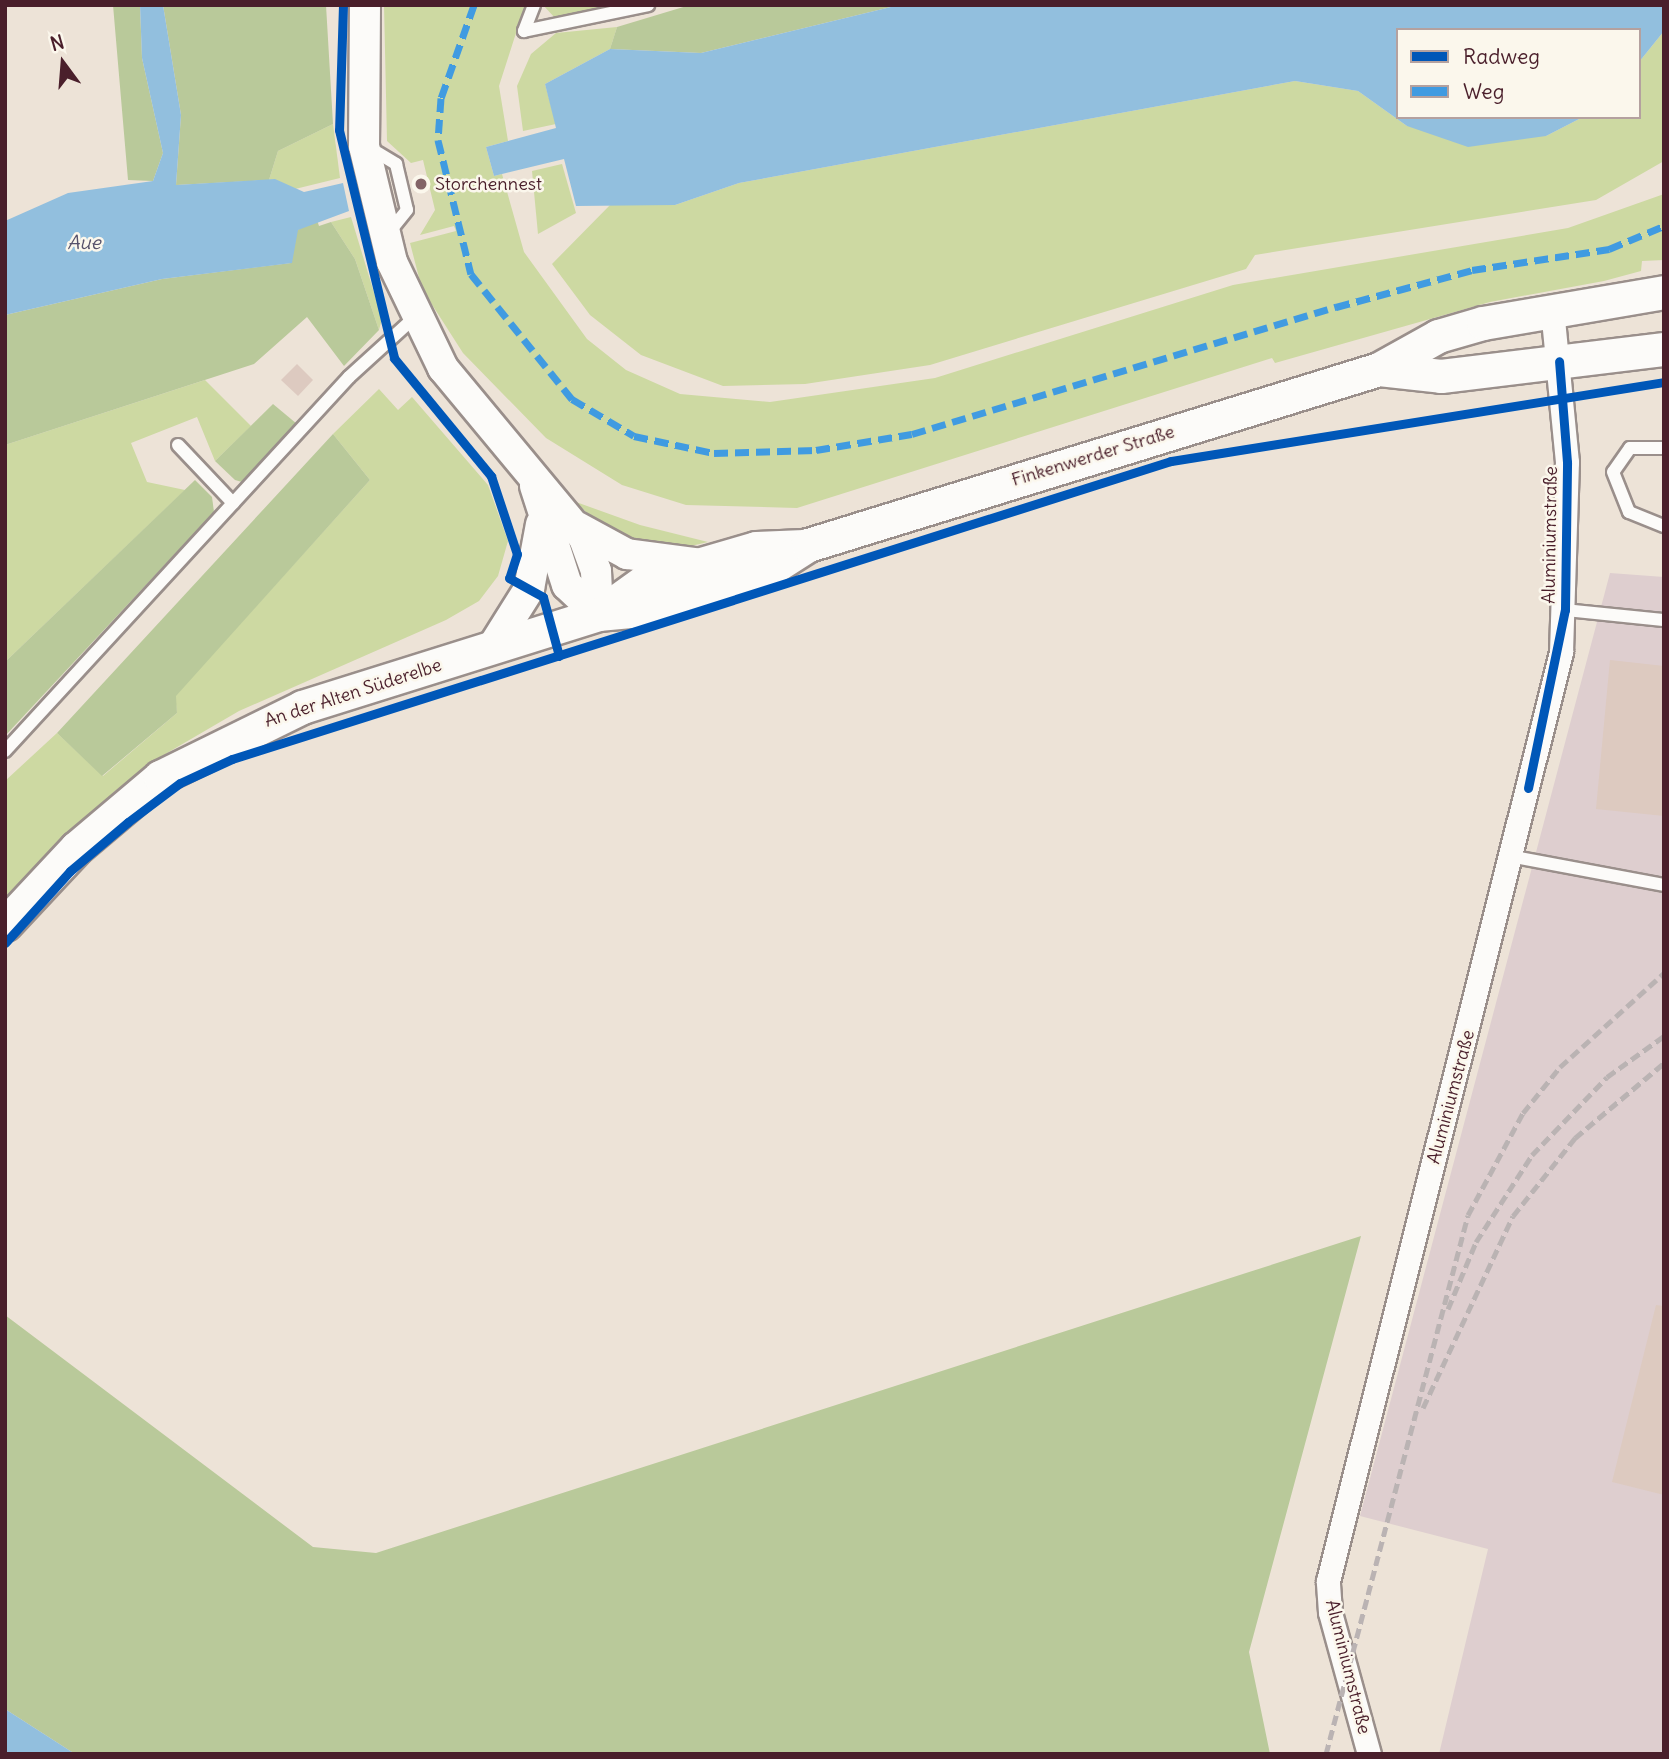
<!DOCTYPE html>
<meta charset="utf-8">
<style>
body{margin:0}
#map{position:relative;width:1669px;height:1759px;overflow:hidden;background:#ede3d7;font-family:Delius,sans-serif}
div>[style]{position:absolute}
.industrial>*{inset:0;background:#dececf}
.green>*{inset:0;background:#cdd9a2}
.forest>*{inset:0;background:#b9c99a}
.water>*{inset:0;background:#92bfde}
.building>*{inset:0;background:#ddcac0}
.roads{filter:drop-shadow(2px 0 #9a8f8b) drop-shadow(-2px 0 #9a8f8b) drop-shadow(0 2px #9a8f8b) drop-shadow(0 -2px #9a8f8b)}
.service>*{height:12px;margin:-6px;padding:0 6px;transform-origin:6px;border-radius:6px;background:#fcfbf9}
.minor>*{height:23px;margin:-11.5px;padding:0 11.5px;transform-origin:11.5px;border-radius:11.5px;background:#fcfbf9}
.tertiary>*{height:30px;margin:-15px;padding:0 15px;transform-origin:15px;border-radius:15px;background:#fcfbf9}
.secondary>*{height:33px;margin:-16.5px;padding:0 16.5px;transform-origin:16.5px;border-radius:16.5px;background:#fcfbf9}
.rail>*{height:5px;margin-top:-2.5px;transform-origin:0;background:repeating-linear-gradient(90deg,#bab3b3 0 10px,transparent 0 15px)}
.quiet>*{height:7px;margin-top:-3.5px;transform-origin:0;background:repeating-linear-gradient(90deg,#409be1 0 14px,transparent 0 21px)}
.cycleway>*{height:9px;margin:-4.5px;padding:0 4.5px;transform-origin:4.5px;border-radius:4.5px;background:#0057b8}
.dots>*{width:19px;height:19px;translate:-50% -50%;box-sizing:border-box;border:4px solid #fbf7ec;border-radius:50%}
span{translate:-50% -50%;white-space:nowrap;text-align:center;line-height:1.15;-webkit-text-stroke:5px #fbf7ec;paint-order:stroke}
.poi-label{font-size:18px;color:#4a1f2b}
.left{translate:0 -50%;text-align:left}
.street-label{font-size:18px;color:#4a1f2b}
.water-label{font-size:19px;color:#56516b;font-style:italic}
.frame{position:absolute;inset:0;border:7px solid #4a1f2b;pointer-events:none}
.legend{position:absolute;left:1396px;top:28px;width:245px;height:91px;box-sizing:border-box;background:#fbf7ec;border:2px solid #b4a19f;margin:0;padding:9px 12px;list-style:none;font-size:21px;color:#4a1f2b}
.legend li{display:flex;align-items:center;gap:14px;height:35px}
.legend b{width:35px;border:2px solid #b4a19f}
.north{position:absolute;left:28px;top:28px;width:70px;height:70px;-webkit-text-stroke:5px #fbf7ec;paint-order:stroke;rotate:344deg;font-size:19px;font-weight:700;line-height:28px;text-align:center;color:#4a1f2b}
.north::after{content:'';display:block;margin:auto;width:24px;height:32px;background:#4a1f2b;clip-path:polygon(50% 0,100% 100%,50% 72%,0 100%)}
</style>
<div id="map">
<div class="industrial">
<i style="clip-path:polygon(1610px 573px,1664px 577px,1664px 1754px,1439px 1754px,1488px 1549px,1360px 1516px)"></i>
</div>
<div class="green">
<i style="clip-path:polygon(384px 5px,525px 5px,499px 86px,508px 141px,486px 147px,494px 176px,502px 174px,524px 252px,587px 339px,626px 370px,680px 394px,770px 402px,935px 378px,1233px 285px,1568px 228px,1664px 194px,1664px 260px,1642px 261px,1641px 271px,1604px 281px,1490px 302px,1275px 363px,1272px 358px,797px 508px,686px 505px,622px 485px,546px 438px,463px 353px,422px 289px,410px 243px,456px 231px,454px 226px,420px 235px,435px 210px,423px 160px,411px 163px,387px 141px)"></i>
<i style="clip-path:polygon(543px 5px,620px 5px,555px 18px)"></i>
<i style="clip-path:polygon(617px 27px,610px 49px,545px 84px,556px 124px,523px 131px,517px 86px,531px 54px,556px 33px)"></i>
<i style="clip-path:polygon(1664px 31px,1664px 161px,1596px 200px,1255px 255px,1246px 269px,930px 365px,805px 384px,723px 386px,641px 355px,590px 315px,552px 264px,614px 201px,675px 205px,739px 183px,1295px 81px,1358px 91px,1407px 126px,1546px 136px,1583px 117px,1639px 117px,1639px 62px)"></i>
<i style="clip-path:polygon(333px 124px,340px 178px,291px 190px,269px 180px,278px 151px)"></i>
<i style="clip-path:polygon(562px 164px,576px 213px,538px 234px,532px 171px)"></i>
<i style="clip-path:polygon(351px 217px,382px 319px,379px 330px,355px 259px,331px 222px)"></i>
<i style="clip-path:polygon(205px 380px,251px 426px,215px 461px,197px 417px,131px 443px,147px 482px,185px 490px,5px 662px,5px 445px)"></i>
<i style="clip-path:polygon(379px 389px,398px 410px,412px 397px,488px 485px,508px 541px,498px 576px,479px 601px,446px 620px,239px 711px,167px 753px,115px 791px,5px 902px,5px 781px,57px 733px,103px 776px,177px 713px,175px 696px,370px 480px,333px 434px)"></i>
<i style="clip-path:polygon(576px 502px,640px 525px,708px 542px,674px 550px,649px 547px,600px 526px)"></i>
</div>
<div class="forest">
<i style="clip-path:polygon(113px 5px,140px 5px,142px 58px,163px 153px,153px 181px,128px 180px)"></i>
<i style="clip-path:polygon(163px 5px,326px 5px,333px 124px,278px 151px,269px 180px,176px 185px,181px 115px)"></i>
<i style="clip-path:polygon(690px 5px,899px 5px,701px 53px,610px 49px,617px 27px)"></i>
<i style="clip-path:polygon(317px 220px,319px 226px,331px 222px,355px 259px,379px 330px,344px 366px,307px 317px,254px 364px,5px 445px,5px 315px,162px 279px,291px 263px,297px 230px)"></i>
<i style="clip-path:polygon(273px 404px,297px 424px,242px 482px,235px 480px,215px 461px)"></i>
<i style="clip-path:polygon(333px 434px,370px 480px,176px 696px,177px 713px,102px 776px,57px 733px)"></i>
<i style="clip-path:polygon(195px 480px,212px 497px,214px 512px,5px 736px,5px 662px)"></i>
<i style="clip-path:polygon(1361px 1236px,1249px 1652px,1270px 1754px,75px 1754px,5px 1709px,5px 1315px,313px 1547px,376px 1553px)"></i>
</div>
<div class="water">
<i style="clip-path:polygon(140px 5px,163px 5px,181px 115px,176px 185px,275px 179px,304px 192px,343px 183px,349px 211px,298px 230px,292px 263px,162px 279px,5px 315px,5px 221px,68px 193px,153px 181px,163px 153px,142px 58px)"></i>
<i style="clip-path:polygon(899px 5px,1664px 5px,1664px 31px,1639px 62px,1639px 30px,1398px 30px,1398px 117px,1583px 117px,1546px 136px,1468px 147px,1407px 126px,1358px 91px,1295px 81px,739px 183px,675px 205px,576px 206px,564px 159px,494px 176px,486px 147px,556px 128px,545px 84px,610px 49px,701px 53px)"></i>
<i style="clip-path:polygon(5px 1709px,75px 1754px,5px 1754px)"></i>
</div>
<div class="building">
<i style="clip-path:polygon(297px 364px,313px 380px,298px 396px,281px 380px)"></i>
<i style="clip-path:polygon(1610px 660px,1664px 666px,1664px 816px,1596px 809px)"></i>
<i style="clip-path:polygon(1656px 1305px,1664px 1306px,1664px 1495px,1612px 1482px)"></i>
</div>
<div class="roads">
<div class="service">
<i style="left:534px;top:5px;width:28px;rotate:111deg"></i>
<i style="left:524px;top:31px;width:127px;rotate:-11.8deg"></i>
<i style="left:368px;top:147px;width:33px;rotate:31deg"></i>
<i style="left:396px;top:164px;width:47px;rotate:76.6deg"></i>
<i style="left:407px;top:210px;width:33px;rotate:129deg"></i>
<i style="left:178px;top:445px;width:80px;rotate:46.5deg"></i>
<i style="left:1664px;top:448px;width:34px;rotate:180deg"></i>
<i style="left:1630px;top:448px;width:29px;rotate:125deg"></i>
<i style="left:1613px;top:472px;width:43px;rotate:68.2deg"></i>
<i style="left:1629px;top:512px;width:38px;rotate:22deg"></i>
<i style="left:1565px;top:610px;width:100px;rotate:5.8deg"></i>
<i style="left:5px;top:751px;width:508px;rotate:-47.39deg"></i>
<i style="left:349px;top:377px;width:89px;rotate:-42.3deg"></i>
<i style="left:1509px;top:856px;width:158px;rotate:10.6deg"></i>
</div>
<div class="minor">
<i style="left:1369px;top:1754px;width:147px;rotate:-105.4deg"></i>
<i style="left:1330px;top:1612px;width:31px;rotate:-94deg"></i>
<i style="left:1328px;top:1581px;width:958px;rotate:-75.92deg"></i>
<i style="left:1561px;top:652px;width:190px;rotate:-88.2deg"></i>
<i style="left:1567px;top:462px;width:155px;rotate:-95.6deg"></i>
</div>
<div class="tertiary">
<i style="left:365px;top:5px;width:141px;rotate:90.4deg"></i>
<i style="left:364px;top:146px;width:119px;rotate:76.4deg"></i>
<i style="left:392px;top:262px;width:118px;rotate:64.3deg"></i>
<i style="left:443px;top:368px;width:221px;rotate:50.3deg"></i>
<i style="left:584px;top:538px;width:35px;rotate:70deg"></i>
<i style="left:596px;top:571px;width:43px;rotate:87.3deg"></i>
<i style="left:598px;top:614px;width:42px;rotate:-136.9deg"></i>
<i style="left:567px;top:585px;width:104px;rotate:-107.9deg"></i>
<i style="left:577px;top:527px;width:57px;rotate:28.4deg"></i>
<i style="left:627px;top:554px;width:69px;rotate:7.5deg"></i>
<i style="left:492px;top:648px;width:70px;rotate:-57.9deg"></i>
<i style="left:529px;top:589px;width:66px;rotate:-79.5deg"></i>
</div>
<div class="secondary">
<i style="left:1379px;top:369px;width:62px;rotate:6.4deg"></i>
<i style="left:1441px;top:376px;width:225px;rotate:-6.9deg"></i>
<i style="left:600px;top:613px;width:57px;rotate:-35.7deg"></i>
<i style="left:646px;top:580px;width:115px;rotate:-16.2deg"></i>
<i style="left:756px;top:548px;width:48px;rotate:-2.4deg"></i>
<i style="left:5px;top:924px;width:104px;rotate:-46.9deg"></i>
<i style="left:76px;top:848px;width:110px;rotate:-40.2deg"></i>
<i style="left:160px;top:777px;width:158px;rotate:-26.2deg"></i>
<i style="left:302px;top:707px;width:310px;rotate:-17.4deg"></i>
<i style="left:598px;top:614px;width:54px;rotate:-5.3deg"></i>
<i style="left:652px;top:609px;width:61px;rotate:-17.2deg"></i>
<i style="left:710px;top:591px;width:57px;rotate:-18.4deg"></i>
<i style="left:764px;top:573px;width:52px;rotate:-32.5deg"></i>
<i style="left:808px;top:545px;width:598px;rotate:-17.13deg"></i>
<i style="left:1379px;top:369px;width:68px;rotate:-29.2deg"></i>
<i style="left:1438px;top:336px;width:47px;rotate:-16.1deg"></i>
<i style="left:1483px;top:323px;width:184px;rotate:-9.7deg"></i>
</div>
</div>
<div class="rail">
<i style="left:1448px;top:1309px;width:73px;rotate:-67.3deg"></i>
<i style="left:1476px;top:1242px;width:103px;rotate:-57.2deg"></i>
<i style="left:1532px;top:1155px;width:108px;rotate:-46.1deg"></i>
<i style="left:1607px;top:1077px;width:70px;rotate:-35.7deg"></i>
<i style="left:1423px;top:1408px;width:212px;rotate:-64.9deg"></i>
<i style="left:1513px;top:1216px;width:100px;rotate:-51.5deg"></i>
<i style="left:1575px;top:1138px;width:116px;rotate:-40.1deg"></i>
<i style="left:1326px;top:1754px;width:557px;rotate:-75.24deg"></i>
<i style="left:1468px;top:1215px;width:116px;rotate:-61.7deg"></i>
<i style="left:1523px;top:1113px;width:59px;rotate:-51.2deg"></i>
<i style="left:1560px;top:1067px;width:140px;rotate:-42.1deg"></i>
</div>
<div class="quiet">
<i style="left:474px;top:5px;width:99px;rotate:109.5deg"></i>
<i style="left:441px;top:98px;width:42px;rotate:94.1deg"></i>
<i style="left:438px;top:140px;width:138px;rotate:76.2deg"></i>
<i style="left:471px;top:274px;width:161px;rotate:51.1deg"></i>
<i style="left:572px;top:399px;width:72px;rotate:30.8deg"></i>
<i style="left:634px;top:436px;width:82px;rotate:12deg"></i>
<i style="left:714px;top:453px;width:102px;rotate:-1.7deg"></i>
<i style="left:816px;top:450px;width:97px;rotate:-9.5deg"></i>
<i style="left:912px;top:434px;width:443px;rotate:-16.7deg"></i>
<i style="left:1336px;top:307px;width:141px;rotate:-15.2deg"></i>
<i style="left:1472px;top:270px;width:139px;rotate:-8.7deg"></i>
<i style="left:1609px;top:249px;width:60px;rotate:-22.7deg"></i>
</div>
<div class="cycleway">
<i style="left:343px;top:5px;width:125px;rotate:91.8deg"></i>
<i style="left:339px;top:130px;width:235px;rotate:76.4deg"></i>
<i style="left:394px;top:358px;width:153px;rotate:50.6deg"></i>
<i style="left:491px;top:476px;width:82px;rotate:71.6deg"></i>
<i style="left:517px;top:554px;width:25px;rotate:108deg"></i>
<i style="left:509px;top:578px;width:39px;rotate:29deg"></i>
<i style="left:543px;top:597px;width:61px;rotate:74.8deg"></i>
<i style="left:1528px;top:788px;width:182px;rotate:-78.3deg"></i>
<i style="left:1565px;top:610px;width:148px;rotate:-89.2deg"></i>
<i style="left:1567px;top:462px;width:101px;rotate:-94.5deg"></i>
<i style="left:5px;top:943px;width:97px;rotate:-47.9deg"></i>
<i style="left:70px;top:871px;width:76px;rotate:-40.2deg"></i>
<i style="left:128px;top:822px;width:65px;rotate:-36.9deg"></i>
<i style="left:180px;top:783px;width:57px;rotate:-24.8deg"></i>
<i style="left:232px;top:759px;width:985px;rotate:-17.61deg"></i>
<i style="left:1171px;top:461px;width:499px;rotate:-9.1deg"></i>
</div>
<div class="dots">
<i style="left:421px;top:184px;background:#836467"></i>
</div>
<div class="poi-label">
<span class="left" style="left:435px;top:184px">Storchennest</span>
</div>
<div class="street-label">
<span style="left:1093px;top:456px;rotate:-17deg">Finkenwerder Straße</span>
<span style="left:1550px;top:535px;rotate:-89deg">Aluminiumstraße</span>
<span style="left:353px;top:693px;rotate:-18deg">An der Alten Süderelbe</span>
<span style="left:1451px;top:1097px;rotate:-75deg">Aluminiumstraße</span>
<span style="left:1348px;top:1667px;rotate:76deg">Aluminiumstraße</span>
</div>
<div class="water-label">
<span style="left:84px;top:243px">Aue</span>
</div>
<div class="frame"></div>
<ul class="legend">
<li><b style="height:9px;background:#0057b8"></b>Radweg</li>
<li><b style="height:9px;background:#409be1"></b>Weg</li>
</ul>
<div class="north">N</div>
</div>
